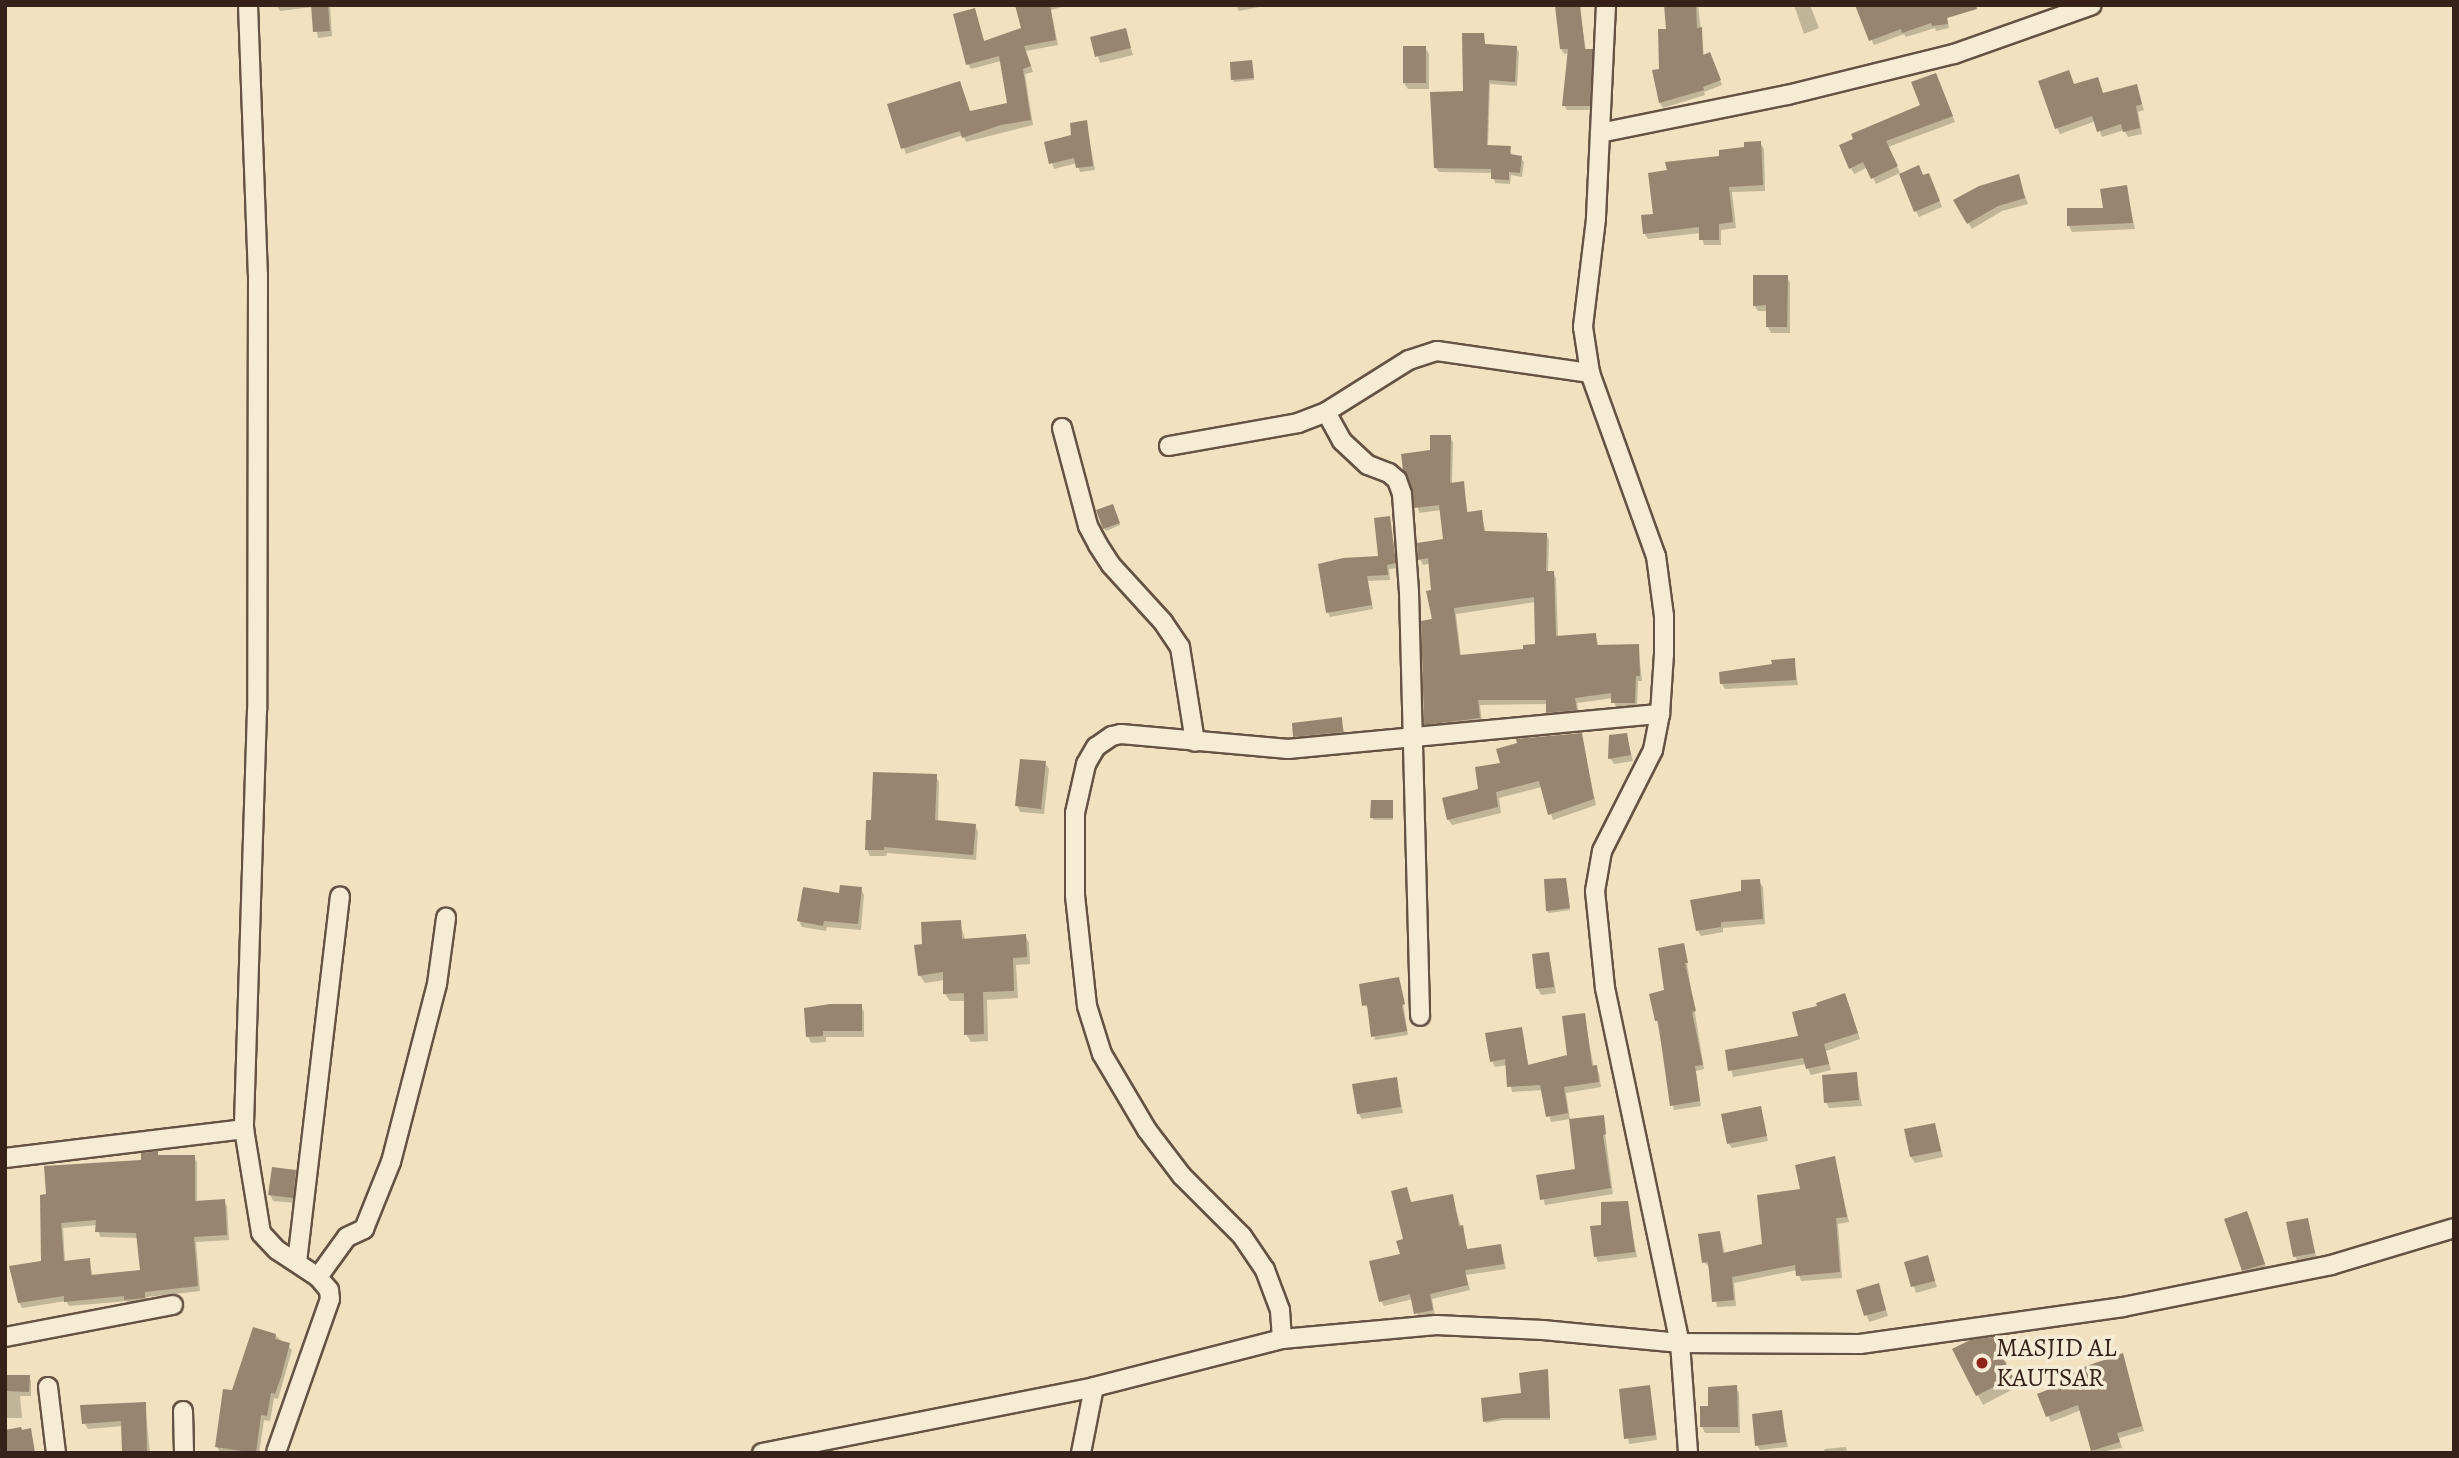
<!DOCTYPE html>
<style>
body{margin:0}
#map{position:relative;width:2459px;height:1458px;overflow:hidden;background:#f1e1c0;font-family:Alegreya,serif}
div>[style]{position:absolute}
.shadow>*{inset:0;background:#0003}
.building>*{inset:0;background:#978570}
.roads{filter:drop-shadow(2px 0 #655243) drop-shadow(-2px 0 #655243) drop-shadow(0 2px #655243) drop-shadow(0 -2px #655243)}
.minor>*{height:18px;margin:-9px;padding:0 9px;transform-origin:9px;border-radius:9px;background:#f6ecd6}
.dots>*{width:19px;height:19px;translate:-50% -50%;box-sizing:border-box;border:4px solid #f6ecd6;border-radius:50%}
span{translate:-50% -50%;white-space:nowrap;text-align:center;line-height:1.15;-webkit-text-stroke:7px #f6ecd6;paint-order:stroke}
.poi-label{font-size:26px;color:#362219}
.left{translate:0 -50%;text-align:left}
.frame{position:absolute;inset:0;border:7px solid #362219;pointer-events:none}
</style>
<div id="map">
<div class="shadow">
<i style="clip-path:polygon(262px 5px,330px 5px,332px 36px,318px 38px,312px 7px,280px 11px,277px 6px)"></i>
<i style="clip-path:polygon(1017px 5px,1062px 7px,1051px 10px,1058px 45px,1026px 51px,1033px 72px,1025px 74px,1033px 125px,966px 142px,963px 135px,906px 154px,889px 105px,970px 112px,1009px 104px,1001px 61px,971px 69px,968px 64px,974px 10px,985px 43px,1023px 29px)"></i>
<i style="clip-path:polygon(1236px 5px,1269px 5px,1239px 11px)"></i>
<i style="clip-path:polygon(1579px 5px,1586px 51px,1592px 51px,1594px 56px,1592px 110px,1567px 110px,1564px 105px,1570px 53px,1564px 54px,1561px 49px)"></i>
<i style="clip-path:polygon(1666px 5px,1698px 5px,1704px 56px,1712px 59px,1722px 85px,1704px 92px,1705px 95px,1663px 108px,1660px 103px,1667px 31px)"></i>
<i style="clip-path:polygon(1794px 5px,1810px 5px,1819px 28px,1804px 34px)"></i>
<i style="clip-path:polygon(1855px 5px,1945px 5px,1949px 28px,1936px 31px,1935px 28px,1906px 37px,1904px 34px,1874px 45px)"></i>
<i style="clip-path:polygon(1125px 30px,1133px 55px,1100px 63px,1092px 38px)"></i>
<i style="clip-path:polygon(1483px 34px,1486px 46px,1516px 48px,1519px 52px,1517px 86px,1490px 84px,1488px 146px,1510px 148px,1512px 156px,1521px 158px,1524px 162px,1522px 177px,1511px 175px,1510px 184px,1495px 183px,1493px 173px,1439px 172px,1436px 168px)"></i>
<i style="clip-path:polygon(1425px 47px,1429px 54px,1429px 89px,1408px 89px,1404px 83px)"></i>
<i style="clip-path:polygon(1252px 62px,1254px 80px,1234px 82px,1233px 79px)"></i>
<i style="clip-path:polygon(1939px 81px,1955px 122px,1888px 147px,1900px 173px,1876px 184px,1868px 167px,1854px 174px,1851px 168px,1922px 106px)"></i>
<i style="clip-path:polygon(2074px 86px,2103px 95px,2136px 86px,2144px 110px,2138px 112px,2142px 134px,2128px 137px,2124px 130px,2102px 137px,2096px 121px,2060px 134px,2057px 128px)"></i>
<i style="clip-path:polygon(1086px 122px,1095px 170px,1080px 172px,1077px 163px,1054px 169px,1046px 143px,1073px 137px)"></i>
<i style="clip-path:polygon(1760px 143px,1764px 149px,1765px 191px,1732px 192px,1736px 228px,1721px 230px,1721px 245px,1704px 245px,1701px 233px,1648px 239px,1644px 233px,1655px 216px,1746px 149px)"></i>
<i style="clip-path:polygon(1923px 177px,1932px 181px,1942px 207px,1919px 217px,1916px 211px)"></i>
<i style="clip-path:polygon(2018px 177px,2028px 204px,2002px 211px,1972px 229px,1955px 201px)"></i>
<i style="clip-path:polygon(2126px 187px,2135px 229px,2072px 232px,2069px 226px,2105px 210px)"></i>
<i style="clip-path:polygon(1787px 277px,1790px 283px,1790px 333px,1771px 333px,1768px 327px,1768px 311px,1758px 311px,1754px 305px)"></i>
<i style="clip-path:polygon(evenodd,1450px 437px,1453px 442px,1452px 484px,1463px 483px,1468px 514px,1481px 512px,1486px 533px,1546px 534px,1549px 540px,1548px 573px,1553px 573px,1556px 578px,1558px 638px,1595px 635px,1599px 647px,1638px 645px,1642px 681px,1638px 681px,1637px 708px,1616px 707px,1613px 698px,1577px 703px,1579px 715px,1551px 718px,1548px 704px,1480px 705px,1482px 723px,1429px 729px,1426px 724px,1433px 591px,1431px 563px,1423px 565px,1420px 559px,1445px 540px,1441px 510px,1419px 513px,1415px 490px,1431px 452px,1450px 437px,1536px 602px,1537px 645px,1525px 651px,1461px 657px,1456px 614px,1536px 602px)"></i>
<i style="clip-path:polygon(1114px 508px,1120px 525px,1106px 531px,1104px 528px)"></i>
<i style="clip-path:polygon(1389px 518px,1397px 568px,1389px 569px,1390px 580px,1368px 581px,1373px 609px,1330px 617px,1328px 612px,1380px 557px)"></i>
<i style="clip-path:polygon(1794px 660px,1798px 685px,1725px 689px,1722px 684px)"></i>
<i style="clip-path:polygon(1341px 720px,1346px 738px,1299px 743px,1295px 737px)"></i>
<i style="clip-path:polygon(1626px 734px,1633px 761px,1614px 764px,1610px 758px)"></i>
<i style="clip-path:polygon(1581px 735px,1596px 805px,1553px 820px,1542px 787px,1499px 798px,1501px 813px,1452px 825px,1448px 819px,1502px 765px)"></i>
<i style="clip-path:polygon(1045px 763px,1049px 769px,1044px 814px,1020px 812px,1017px 805px)"></i>
<i style="clip-path:polygon(936px 776px,939px 782px,938px 822px,975px 825px,978px 832px,976px 860px,887px 853px,886px 856px,870px 856px,867px 849px,873px 822px)"></i>
<i style="clip-path:polygon(1392px 802px,1393px 820px,1374px 820px,1372px 818px)"></i>
<i style="clip-path:polygon(1759px 881px,1763px 887px,1765px 924px,1723px 928px,1723px 932px,1701px 936px,1698px 931px)"></i>
<i style="clip-path:polygon(1566px 883px,1570px 910px,1549px 913px,1547px 911px)"></i>
<i style="clip-path:polygon(861px 889px,864px 895px,861px 930px,827px 927px,826px 931px,802px 927px,799px 921px,841px 895px)"></i>
<i style="clip-path:polygon(960px 922px,965px 940px,1025px 935px,1029px 943px,1030px 964px,1016px 965px,1018px 998px,987px 1000px,988px 1041px,971px 1042px,966px 1034px,966px 1001px,950px 1001px,945px 994px,945px 980px,925px 983px,920px 976px,916px 947px,924px 945px)"></i>
<i style="clip-path:polygon(1684px 945px,1704px 1069px,1696px 1071px,1701px 1106px,1674px 1110px,1657px 1021px)"></i>
<i style="clip-path:polygon(1549px 954px,1556px 993px,1541px 995px,1538px 989px)"></i>
<i style="clip-path:polygon(1400px 983px,1408px 1035px,1375px 1040px,1369px 1009px,1364px 1005px)"></i>
<i style="clip-path:polygon(1848px 1002px,1860px 1039px,1826px 1051px,1831px 1070px,1811px 1075px,1806px 1064px,1733px 1077px,1727px 1051px,1800px 1038px)"></i>
<i style="clip-path:polygon(861px 1006px,864px 1012px,864px 1037px,826px 1037px,826px 1042px,811px 1043px,808px 1036px)"></i>
<i style="clip-path:polygon(1584px 1015px,1594px 1068px,1599px 1073px,1601px 1087px,1566px 1093px,1570px 1119px,1551px 1122px,1543px 1090px,1512px 1092px,1507px 1065px,1495px 1067px,1492px 1061px,1521px 1029px,1529px 1067px,1569px 1056px)"></i>
<i style="clip-path:polygon(1856px 1074px,1862px 1106px,1829px 1108px,1826px 1102px)"></i>
<i style="clip-path:polygon(1396px 1079px,1403px 1113px,1362px 1119px,1358px 1113px)"></i>
<i style="clip-path:polygon(1760px 1108px,1768px 1141px,1732px 1148px,1729px 1144px)"></i>
<i style="clip-path:polygon(1603px 1117px,1613px 1194px,1545px 1205px,1538px 1177px,1577px 1170px)"></i>
<i style="clip-path:polygon(1935px 1125px,1943px 1157px,1915px 1163px,1911px 1157px)"></i>
<i style="clip-path:polygon(evenodd,157px 1153px,160px 1157px,194px 1157px,197px 1162px,197px 1202px,224px 1201px,227px 1206px,229px 1240px,196px 1242px,200px 1291px,147px 1297px,147px 1303px,129px 1305px,127px 1301px,69px 1306px,66px 1301px,22px 1308px,19px 1302px,43px 1262px,42px 1196px,143px 1162px,157px 1153px,97px 1225px,100px 1237px,138px 1238px,142px 1272px,93px 1277px,89px 1260px,65px 1262px,63px 1228px,97px 1225px)"></i>
<i style="clip-path:polygon(1834px 1158px,1849px 1222px,1838px 1224px,1842px 1278px,1801px 1281px,1797px 1270px,1734px 1283px,1736px 1306px,1717px 1307px,1710px 1268px,1704px 1262px,1720px 1232px,1725px 1254px,1764px 1246px,1802px 1190px)"></i>
<i style="clip-path:polygon(295px 1171px,299px 1178px,296px 1203px,273px 1201px,270px 1194px)"></i>
<i style="clip-path:polygon(1406px 1189px,1412px 1204px,1452px 1196px,1468px 1251px,1501px 1246px,1506px 1269px,1466px 1275px,1470px 1290px,1432px 1299px,1435px 1315px,1419px 1318px,1413px 1299px,1384px 1306px,1381px 1301px,1402px 1256px)"></i>
<i style="clip-path:polygon(1627px 1203px,1637px 1257px,1598px 1262px,1596px 1257px,1603px 1227px)"></i>
<i style="clip-path:polygon(2250px 1219px,2267px 1270px,2247px 1277px,2226px 1220px)"></i>
<i style="clip-path:polygon(2307px 1220px,2317px 1259px,2298px 1263px,2295px 1256px)"></i>
<i style="clip-path:polygon(1927px 1257px,1937px 1287px,1916px 1293px,1906px 1263px)"></i>
<i style="clip-path:polygon(1878px 1286px,1888px 1316px,1869px 1322px,1859px 1291px)"></i>
<i style="clip-path:polygon(275px 1335px,292px 1350px,278px 1399px,274px 1398px,270px 1421px,264px 1420px,259px 1453px,220px 1452px,217px 1447px,233px 1392px)"></i>
<i style="clip-path:polygon(1997px 1349px,2017px 1387px,1983px 1405px,1954px 1350px)"></i>
<i style="clip-path:polygon(2122px 1355px,2144px 1431px,2119px 1438px,2122px 1448px,2094px 1453px,2081px 1410px,2051px 1422px,2039px 1395px)"></i>
<i style="clip-path:polygon(1547px 1371px,1550px 1420px,1504px 1420px,1486px 1423px,1485px 1421px,1523px 1395px)"></i>
<i style="clip-path:polygon(5px 1375px,29px 1377px,31px 1381px,31px 1396px,20px 1396px,22px 1418px,5px 1418px)"></i>
<i style="clip-path:polygon(1649px 1387px,1657px 1440px,1629px 1444px,1621px 1390px)"></i>
<i style="clip-path:polygon(1736px 1387px,1739px 1393px,1740px 1433px,1705px 1433px,1702px 1427px,1709px 1408px)"></i>
<i style="clip-path:polygon(145px 1404px,150px 1453px,124px 1453px,123px 1426px,88px 1429px,85px 1424px)"></i>
<i style="clip-path:polygon(1781px 1412px,1788px 1447px,1760px 1450px,1757px 1445px)"></i>
<i style="clip-path:polygon(1846px 1447px,1847px 1453px,1825px 1453px,1824px 1449px)"></i>
</div>
<div class="building">
<i style="clip-path:polygon(311px 5px,328px 5px,330px 31px,313px 32px)"></i>
<i style="clip-path:polygon(1015px 5px,1050px 5px,1056px 40px,1024px 46px,1031px 66px,1023px 69px,1031px 120px,1001px 125px,962px 138px,960px 131px,901px 149px,887px 104px,960px 81px,970px 111px,1007px 103px,999px 56px,966px 65px,953px 14px,975px 8px,984px 41px,1021px 28px)"></i>
<i style="clip-path:polygon(1580px 5px,1585px 49px,1593px 49px,1590px 106px,1562px 106px,1568px 49px,1560px 49px,1555px 6px)"></i>
<i style="clip-path:polygon(1664px 5px,1696px 5px,1697px 28px,1702px 27px,1703px 55px,1710px 52px,1721px 80px,1703px 87px,1704px 90px,1659px 103px,1652px 70px,1659px 69px,1658px 29px,1666px 29px)"></i>
<i style="clip-path:polygon(1855px 5px,1976px 5px,1977px 9px,1947px 18px,1948px 24px,1932px 26px,1931px 23px,1902px 33px,1901px 29px,1869px 41px)"></i>
<i style="clip-path:polygon(1126px 28px,1131px 48px,1095px 57px,1090px 37px)"></i>
<i style="clip-path:polygon(1462px 33px,1484px 33px,1485px 44px,1517px 46px,1515px 82px,1489px 80px,1487px 145px,1511px 146px,1510px 154px,1522px 156px,1520px 173px,1509px 172px,1509px 180px,1491px 179px,1491px 169px,1434px 168px,1430px 92px,1463px 91px)"></i>
<i style="clip-path:polygon(1403px 46px,1426px 46px,1426px 83px,1403px 83px)"></i>
<i style="clip-path:polygon(1252px 60px,1254px 78px,1231px 80px,1230px 62px)"></i>
<i style="clip-path:polygon(2069px 70px,2074px 84px,2098px 77px,2103px 93px,2137px 84px,2142px 104px,2136px 106px,2140px 128px,2123px 132px,2121px 124px,2097px 132px,2092px 116px,2055px 129px,2038px 81px)"></i>
<i style="clip-path:polygon(1936px 73px,1953px 116px,1886px 141px,1898px 166px,1871px 179px,1863px 162px,1849px 169px,1839px 145px,1853px 139px,1851px 134px,1920px 105px,1911px 82px)"></i>
<i style="clip-path:polygon(1087px 120px,1093px 166px,1076px 168px,1074px 158px,1049px 164px,1044px 142px,1071px 135px,1070px 123px)"></i>
<i style="clip-path:polygon(1761px 141px,1763px 185px,1729px 187px,1733px 222px,1719px 224px,1719px 240px,1699px 240px,1699px 227px,1643px 234px,1641px 215px,1653px 214px,1648px 173px,1667px 170px,1665px 162px,1719px 156px,1719px 150px,1744px 147px,1744px 142px)"></i>
<i style="clip-path:polygon(1919px 165px,1923px 175px,1929px 173px,1940px 201px,1914px 212px,1899px 174px)"></i>
<i style="clip-path:polygon(2019px 174px,2025px 198px,1998px 206px,1967px 224px,1953px 200px,1979px 186px)"></i>
<i style="clip-path:polygon(2127px 185px,2133px 223px,2067px 226px,2067px 208px,2103px 208px,2100px 189px)"></i>
<i style="clip-path:polygon(1753px 275px,1788px 275px,1787px 327px,1766px 327px,1766px 305px,1753px 306px)"></i>
<i style="clip-path:polygon(evenodd,1430px 435px,1451px 435px,1450px 483px,1464px 481px,1467px 512px,1482px 510px,1484px 531px,1547px 533px,1546px 571px,1554px 571px,1556px 636px,1596px 633px,1597px 645px,1639px 644px,1640px 676px,1636px 676px,1635px 703px,1611px 703px,1611px 693px,1575px 698px,1577px 710px,1546px 713px,1546px 700px,1478px 700px,1480px 718px,1424px 725px,1421px 621px,1432px 619px,1426px 591px,1431px 590px,1428px 558px,1418px 560px,1417px 543px,1443px 539px,1439px 505px,1414px 508px,1413px 491px,1403px 470px,1401px 454px,1430px 450px,1430px 435px,1534px 597px,1535px 644px,1523px 645px,1523px 649px,1460px 655px,1454px 608px,1534px 597px)"></i>
<i style="clip-path:polygon(1113px 504px,1120px 523px,1103px 529px,1096px 510px)"></i>
<i style="clip-path:polygon(1390px 516px,1396px 563px,1387px 565px,1388px 575px,1367px 576px,1372px 605px,1326px 613px,1318px 564px,1343px 558px,1378px 556px,1374px 518px)"></i>
<i style="clip-path:polygon(1795px 658px,1796px 680px,1720px 684px,1719px 672px,1772px 664px,1771px 660px)"></i>
<i style="clip-path:polygon(1342px 717px,1343px 732px,1293px 737px,1292px 723px)"></i>
<i style="clip-path:polygon(1582px 733px,1594px 799px,1548px 815px,1539px 781px,1496px 792px,1498px 807px,1447px 820px,1442px 798px,1478px 789px,1475px 767px,1500px 763px,1496px 749px,1517px 743px,1516px 739px)"></i>
<i style="clip-path:polygon(1627px 733px,1631px 755px,1608px 759px,1609px 735px)"></i>
<i style="clip-path:polygon(1020px 759px,1046px 761px,1041px 809px,1015px 806px)"></i>
<i style="clip-path:polygon(873px 772px,937px 774px,935px 820px,976px 824px,973px 855px,884px 847px,884px 850px,865px 850px,866px 820px,871px 820px)"></i>
<i style="clip-path:polygon(1371px 800px,1393px 800px,1393px 818px,1370px 818px)"></i>
<i style="clip-path:polygon(1566px 878px,1570px 908px,1546px 911px,1544px 879px)"></i>
<i style="clip-path:polygon(1760px 879px,1763px 919px,1721px 922px,1721px 927px,1696px 931px,1690px 900px,1741px 891px,1741px 880px)"></i>
<i style="clip-path:polygon(840px 885px,862px 887px,858px 924px,824px 921px,823px 926px,797px 921px,803px 887px,839px 893px)"></i>
<i style="clip-path:polygon(961px 920px,962px 939px,1026px 934px,1027px 957px,1013px 958px,1014px 991px,983px 992px,984px 1034px,964px 1035px,964px 993px,943px 994px,943px 972px,918px 976px,914px 945px,922px 944px,921px 922px)"></i>
<i style="clip-path:polygon(1684px 943px,1688px 963px,1685px 963px,1696px 1011px,1692px 1012px,1703px 1065px,1695px 1066px,1700px 1101px,1670px 1106px,1658px 1021px,1655px 1021px,1649px 994px,1664px 990px,1658px 948px)"></i>
<i style="clip-path:polygon(1549px 952px,1554px 987px,1536px 989px,1532px 954px)"></i>
<i style="clip-path:polygon(1399px 977px,1405px 1004px,1402px 1005px,1407px 1031px,1371px 1037px,1367px 1005px,1362px 1006px,1359px 984px)"></i>
<i style="clip-path:polygon(1845px 993px,1858px 1033px,1824px 1044px,1829px 1064px,1806px 1069px,1803px 1058px,1728px 1071px,1725px 1050px,1798px 1036px,1792px 1012px,1817px 1006px,1816px 1003px)"></i>
<i style="clip-path:polygon(830px 1004px,862px 1004px,862px 1031px,823px 1031px,823px 1036px,806px 1037px,804px 1008px)"></i>
<i style="clip-path:polygon(1585px 1013px,1592px 1066px,1597px 1065px,1599px 1082px,1564px 1087px,1568px 1113px,1546px 1117px,1540px 1085px,1507px 1087px,1505px 1059px,1490px 1062px,1485px 1033px,1522px 1027px,1528px 1065px,1567px 1055px,1562px 1016px)"></i>
<i style="clip-path:polygon(1857px 1072px,1859px 1100px,1824px 1103px,1822px 1075px)"></i>
<i style="clip-path:polygon(1397px 1077px,1401px 1107px,1357px 1114px,1352px 1084px)"></i>
<i style="clip-path:polygon(1761px 1106px,1767px 1136px,1727px 1144px,1721px 1114px)"></i>
<i style="clip-path:polygon(1604px 1115px,1606px 1134px,1603px 1135px,1611px 1188px,1540px 1200px,1536px 1175px,1575px 1169px,1569px 1119px)"></i>
<i style="clip-path:polygon(1935px 1123px,1941px 1151px,1910px 1157px,1904px 1129px)"></i>
<i style="clip-path:polygon(evenodd,158px 1151px,158px 1155px,195px 1155px,195px 1201px,225px 1199px,227px 1235px,194px 1237px,198px 1286px,145px 1292px,145px 1298px,124px 1300px,124px 1296px,64px 1302px,64px 1296px,18px 1303px,9px 1266px,41px 1261px,40px 1195px,46px 1194px,44px 1166px,141px 1160px,141px 1153px,158px 1151px,96px 1220px,95px 1232px,136px 1233px,140px 1270px,91px 1275px,90px 1258px,64px 1261px,61px 1223px,96px 1220px)"></i>
<i style="clip-path:polygon(1835px 1156px,1847px 1217px,1836px 1218px,1840px 1272px,1796px 1276px,1795px 1265px,1732px 1277px,1734px 1300px,1712px 1302px,1708px 1262px,1702px 1263px,1698px 1234px,1720px 1231px,1723px 1253px,1762px 1244px,1757px 1195px,1800px 1189px,1795px 1165px)"></i>
<i style="clip-path:polygon(272px 1167px,296px 1170px,293px 1198px,268px 1195px)"></i>
<i style="clip-path:polygon(1407px 1187px,1411px 1202px,1453px 1194px,1459px 1226px,1463px 1225px,1467px 1249px,1501px 1244px,1504px 1264px,1465px 1270px,1468px 1285px,1430px 1294px,1433px 1310px,1414px 1314px,1410px 1294px,1379px 1302px,1369px 1261px,1400px 1254px,1396px 1241px,1403px 1239px,1391px 1191px)"></i>
<i style="clip-path:polygon(1628px 1201px,1635px 1252px,1594px 1257px,1590px 1226px,1601px 1225px,1601px 1202px)"></i>
<i style="clip-path:polygon(2247px 1211px,2265px 1264px,2242px 1271px,2224px 1219px)"></i>
<i style="clip-path:polygon(2308px 1218px,2315px 1253px,2293px 1257px,2286px 1222px)"></i>
<i style="clip-path:polygon(1928px 1255px,1935px 1281px,1911px 1287px,1904px 1262px)"></i>
<i style="clip-path:polygon(1879px 1283px,1886px 1310px,1864px 1316px,1856px 1290px)"></i>
<i style="clip-path:polygon(253px 1327px,276px 1334px,275px 1339px,290px 1343px,281px 1377px,275px 1394px,271px 1393px,267px 1416px,261px 1415px,256px 1453px,215px 1447px,223px 1389px,232px 1390px)"></i>
<i style="clip-path:polygon(1993px 1337px,2013px 1377px,1976px 1396px,1952px 1349px,1970px 1340px)"></i>
<i style="clip-path:polygon(2123px 1353px,2142px 1426px,2117px 1433px,2120px 1442px,2091px 1451px,2078px 1405px,2046px 1417px,2037px 1394px,2062px 1384px,2060px 1376px,2084px 1370px,2084px 1367px)"></i>
<i style="clip-path:polygon(1548px 1369px,1550px 1418px,1502px 1418px,1483px 1422px,1481px 1398px,1521px 1393px,1519px 1373px)"></i>
<i style="clip-path:polygon(7px 1375px,30px 1375px,29px 1392px,6px 1391px)"></i>
<i style="clip-path:polygon(1650px 1385px,1656px 1435px,1624px 1439px,1619px 1389px)"></i>
<i style="clip-path:polygon(1737px 1385px,1738px 1427px,1700px 1427px,1700px 1406px,1708px 1406px,1708px 1387px)"></i>
<i style="clip-path:polygon(146px 1402px,147px 1453px,122px 1453px,121px 1421px,82px 1424px,80px 1405px)"></i>
<i style="clip-path:polygon(1782px 1410px,1786px 1442px,1755px 1446px,1752px 1414px)"></i>
<i style="clip-path:polygon(21px 1427px,22px 1430px,31px 1428px,35px 1453px,5px 1453px,5px 1430px)"></i>
</div>
<div class="roads">
<div class="minor">
<i style="left:248px;top:5px;width:270px;rotate:87.9deg"></i>
<i style="left:258px;top:275px;width:435px;rotate:90.1deg"></i>
<i style="left:257px;top:710px;width:419px;rotate:91.8deg"></i>
<i style="left:244px;top:1129px;width:105px;rotate:80.7deg"></i>
<i style="left:261px;top:1233px;width:23px;rotate:47deg"></i>
<i style="left:277px;top:1250px;width:49px;rotate:33.4deg"></i>
<i style="left:318px;top:1277px;width:17px;rotate:50deg"></i>
<i style="left:329px;top:1290px;width:9px;rotate:84deg"></i>
<i style="left:330px;top:1299px;width:162px;rotate:109.4deg"></i>
<i style="left:1606px;top:5px;width:214px;rotate:92.7deg"></i>
<i style="left:1596px;top:219px;width:109px;rotate:96.9deg"></i>
<i style="left:1583px;top:327px;width:47px;rotate:81.3deg"></i>
<i style="left:1590px;top:373px;width:195px;rotate:70.2deg"></i>
<i style="left:1656px;top:556px;width:61px;rotate:82.4deg"></i>
<i style="left:1664px;top:616px;width:38px;rotate:90deg"></i>
<i style="left:1664px;top:654px;width:60px;rotate:93.8deg"></i>
<i style="left:1660px;top:714px;width:37px;rotate:101deg"></i>
<i style="left:1653px;top:750px;width:113px;rotate:116.8deg"></i>
<i style="left:1602px;top:851px;width:41px;rotate:99.9deg"></i>
<i style="left:1595px;top:891px;width:98px;rotate:84.1deg"></i>
<i style="left:1605px;top:988px;width:363px;rotate:78.1deg"></i>
<i style="left:1680px;top:1343px;width:110px;rotate:85.8deg"></i>
<i style="left:1600px;top:133px;width:191px;rotate:-11.5deg"></i>
<i style="left:1787px;top:95px;width:172px;rotate:-13.8deg"></i>
<i style="left:1954px;top:54px;width:146px;rotate:-19.5deg"></i>
<i style="left:1326px;top:412px;width:33px;rotate:61deg"></i>
<i style="left:1342px;top:441px;width:35px;rotate:43deg"></i>
<i style="left:1368px;top:465px;width:22px;rotate:21deg"></i>
<i style="left:1389px;top:473px;width:11px;rotate:41deg"></i>
<i style="left:1397px;top:480px;width:15px;rotate:70deg"></i>
<i style="left:1402px;top:494px;width:98px;rotate:85.9deg"></i>
<i style="left:1409px;top:592px;width:424px;rotate:88.5deg"></i>
<i style="left:1062px;top:428px;width:101px;rotate:75.1deg"></i>
<i style="left:1088px;top:526px;width:21px;rotate:62deg"></i>
<i style="left:1098px;top:545px;width:24px;rotate:57deg"></i>
<i style="left:1111px;top:565px;width:77px;rotate:47.6deg"></i>
<i style="left:1163px;top:622px;width:30px;rotate:56deg"></i>
<i style="left:1180px;top:647px;width:96px;rotate:81deg"></i>
<i style="left:1169px;top:446px;width:131px;rotate:-10.1deg"></i>
<i style="left:1298px;top:423px;width:30px;rotate:-21deg"></i>
<i style="left:1326px;top:412px;width:98px;rotate:-32.1deg"></i>
<i style="left:1409px;top:360px;width:29px;rotate:-18deg"></i>
<i style="left:1437px;top:351px;width:155px;rotate:8.2deg"></i>
<i style="left:5px;top:1158px;width:241px;rotate:-6.9deg"></i>
<i style="left:297px;top:1262px;width:368px;rotate:-83.3deg"></i>
<i style="left:318px;top:1277px;width:49px;rotate:-54.1deg"></i>
<i style="left:347px;top:1237px;width:19px;rotate:-25deg"></i>
<i style="left:364px;top:1229px;width:72px;rotate:-68.1deg"></i>
<i style="left:391px;top:1162px;width:184px;rotate:-75.5deg"></i>
<i style="left:437px;top:984px;width:67px;rotate:-82.2deg"></i>
<i style="left:5px;top:1337px;width:171px;rotate:-10.8deg"></i>
<i style="left:1282px;top:1339px;width:29px;rotate:-94deg"></i>
<i style="left:1280px;top:1310px;width:43px;rotate:-110.6deg"></i>
<i style="left:1265px;top:1270px;width:41px;rotate:-124.1deg"></i>
<i style="left:1242px;top:1236px;width:85px;rotate:-135deg"></i>
<i style="left:1182px;top:1176px;width:58px;rotate:-127.3deg"></i>
<i style="left:1147px;top:1130px;width:88px;rotate:-120.6deg"></i>
<i style="left:1102px;top:1054px;width:50px;rotate:-107.4deg"></i>
<i style="left:1087px;top:1006px;width:112px;rotate:-96.2deg"></i>
<i style="left:1075px;top:895px;width:82px;rotate:-90deg"></i>
<i style="left:1075px;top:813px;width:50px;rotate:-77.3deg"></i>
<i style="left:1086px;top:764px;width:20px;rotate:-60deg"></i>
<i style="left:1096px;top:747px;width:19px;rotate:-35deg"></i>
<i style="left:1112px;top:736px;width:9px;rotate:-13deg"></i>
<i style="left:1121px;top:734px;width:168px;rotate:5.1deg"></i>
<i style="left:1288px;top:749px;width:374px;rotate:-5.4deg"></i>
<i style="left:48px;top:1387px;width:66px;rotate:83.1deg"></i>
<i style="left:183px;top:1411px;width:42px;rotate:88.6deg"></i>
<i style="left:762px;top:1453px;width:338px;rotate:-11.2deg"></i>
<i style="left:1094px;top:1387px;width:194px;rotate:-14.3deg"></i>
<i style="left:1282px;top:1339px;width:155px;rotate:-5.2deg"></i>
<i style="left:1436px;top:1325px;width:107px;rotate:2.7deg"></i>
<i style="left:1543px;top:1330px;width:138px;rotate:5.4deg"></i>
<i style="left:1680px;top:1343px;width:180px;rotate:0.3deg"></i>
<i style="left:1860px;top:1344px;width:266px;rotate:-8deg"></i>
<i style="left:2123px;top:1307px;width:212px;rotate:-11.4deg"></i>
<i style="left:2331px;top:1265px;width:128px;rotate:-16.7deg"></i>
<i style="left:1081px;top:1453px;width:67px;rotate:-78.9deg"></i>
</div>
</div>
<div class="dots">
<i style="left:1982px;top:1363px;background:#8f2418"></i>
</div>
<div class="poi-label">
<span class="left" style="left:1996px;top:1363px">MASJID AL<br>KAUTSAR</span>
</div>
<div class="frame"></div>
</div>
